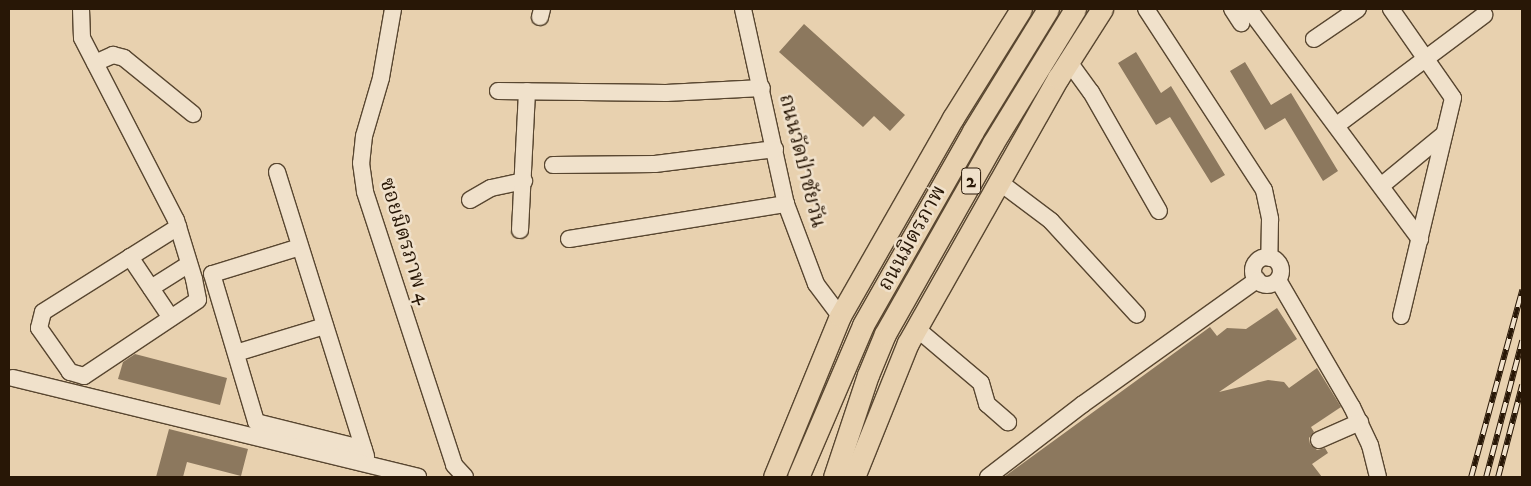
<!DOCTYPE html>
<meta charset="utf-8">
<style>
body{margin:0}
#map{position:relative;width:1531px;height:486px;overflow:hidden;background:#e8d1af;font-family:"IM FELL DW Pica","Noto Serif Thai",serif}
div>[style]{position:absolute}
.building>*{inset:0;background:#8c785e}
.roads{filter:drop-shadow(1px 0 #584630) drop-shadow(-1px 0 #584630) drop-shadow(0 1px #584630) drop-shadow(0 -1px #584630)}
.minor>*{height:16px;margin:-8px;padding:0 8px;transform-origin:8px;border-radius:8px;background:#f0e1cb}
.minor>.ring{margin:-8px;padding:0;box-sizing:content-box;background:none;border:16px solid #f0e1cb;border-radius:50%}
.major>*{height:21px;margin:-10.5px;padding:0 10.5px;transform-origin:10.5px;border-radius:10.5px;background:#e8d1af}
.rail>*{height:5.5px;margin-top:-2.75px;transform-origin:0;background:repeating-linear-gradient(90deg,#f0e1cb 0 11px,#281706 0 22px);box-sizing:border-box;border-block:1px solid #281706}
span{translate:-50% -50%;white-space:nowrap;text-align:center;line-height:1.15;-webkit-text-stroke:5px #f0e1cb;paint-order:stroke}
.shield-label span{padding:1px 4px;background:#f0e1cb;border:1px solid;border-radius:4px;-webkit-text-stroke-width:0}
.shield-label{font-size:20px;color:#281706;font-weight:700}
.street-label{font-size:21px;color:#281706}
.frame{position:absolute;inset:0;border:10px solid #281706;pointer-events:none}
</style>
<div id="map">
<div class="building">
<i style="clip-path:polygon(804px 24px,905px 115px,890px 131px,874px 116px,863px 127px,779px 52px)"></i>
<i style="clip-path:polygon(1136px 52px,1161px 93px,1171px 86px,1225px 175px,1211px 183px,1170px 117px,1156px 125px,1118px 63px)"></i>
<i style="clip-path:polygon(1245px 62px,1271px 105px,1291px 93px,1338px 171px,1323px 181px,1285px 118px,1265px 130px,1230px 71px)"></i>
<i style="clip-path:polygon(1277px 308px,1297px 339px,1219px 392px,1268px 380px,1284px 382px,1289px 388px,1317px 368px,1341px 407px,1311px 427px,1314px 432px,1309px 438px,1310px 444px,1317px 450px,1325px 448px,1328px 453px,1312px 464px,1322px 477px,1004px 477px,1210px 327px,1217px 336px,1227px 328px,1246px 329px)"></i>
<i style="clip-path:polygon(135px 354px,227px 378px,220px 405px,118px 379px,123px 362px)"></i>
<i style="clip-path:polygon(169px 429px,248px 449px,241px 476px,187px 462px,183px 477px,156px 477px)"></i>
</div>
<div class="roads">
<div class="minor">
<i style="left:81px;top:9px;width:29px;rotate:88deg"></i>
<i style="left:82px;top:38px;width:205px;rotate:62.7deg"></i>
<i style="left:176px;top:220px;width:62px;rotate:73deg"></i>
<i style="left:194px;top:279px;width:21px;rotate:79deg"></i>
<i style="left:198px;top:300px;width:137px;rotate:146.3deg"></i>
<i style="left:84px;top:376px;width:15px;rotate:-164deg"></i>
<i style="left:70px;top:372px;width:54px;rotate:-125.2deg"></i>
<i style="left:39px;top:328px;width:16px;rotate:-76deg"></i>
<i style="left:43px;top:312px;width:160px;rotate:-32.2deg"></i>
<i style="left:393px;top:9px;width:70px;rotate:99.9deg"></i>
<i style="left:381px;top:78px;width:60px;rotate:106.3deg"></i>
<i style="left:364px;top:136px;width:27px;rotate:96deg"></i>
<i style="left:361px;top:163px;width:29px;rotate:82deg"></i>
<i style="left:365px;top:192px;width:287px;rotate:71.9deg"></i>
<i style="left:454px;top:465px;width:16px;rotate:47deg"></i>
<i style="left:743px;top:9px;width:200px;rotate:77.6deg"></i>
<i style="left:786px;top:204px;width:85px;rotate:69.4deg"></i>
<i style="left:816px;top:284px;width:40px;rotate:53deg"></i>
<i style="left:1146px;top:9px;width:216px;rotate:56.9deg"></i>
<i style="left:1264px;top:190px;width:30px;rotate:78deg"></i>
<i style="left:1270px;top:219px;width:39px;rotate:91deg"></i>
<i style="left:1232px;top:9px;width:17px;rotate:57deg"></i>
<i style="left:1249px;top:9px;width:287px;rotate:53.4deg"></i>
<i style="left:1391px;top:9px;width:108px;rotate:55.1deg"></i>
<i style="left:1453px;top:98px;width:224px;rotate:103.4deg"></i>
<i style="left:540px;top:17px;width:8px;rotate:-76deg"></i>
<i style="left:1314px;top:39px;width:53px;rotate:-34.3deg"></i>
<i style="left:1069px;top:62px;width:37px;rotate:54deg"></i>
<i style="left:1091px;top:92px;width:137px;rotate:60.3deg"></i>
<i style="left:95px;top:63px;width:20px;rotate:-24deg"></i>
<i style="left:113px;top:55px;width:11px;rotate:15deg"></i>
<i style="left:124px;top:58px;width:89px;rotate:39.1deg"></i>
<i style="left:498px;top:91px;width:168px;rotate:0.7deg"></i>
<i style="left:666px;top:93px;width:96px;rotate:-3deg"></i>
<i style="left:1337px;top:125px;width:184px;rotate:-36.8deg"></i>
<i style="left:553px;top:165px;width:102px;rotate:-0.6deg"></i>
<i style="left:655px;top:164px;width:121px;rotate:-7.1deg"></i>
<i style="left:277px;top:172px;width:298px;rotate:72.6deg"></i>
<i style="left:998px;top:181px;width:66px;rotate:37deg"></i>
<i style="left:1051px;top:221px;width:127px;rotate:47.5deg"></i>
<i style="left:1381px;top:186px;width:82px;rotate:-39.5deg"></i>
<i style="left:470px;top:200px;width:24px;rotate:-30deg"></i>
<i style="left:491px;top:188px;width:34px;rotate:-12deg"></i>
<i style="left:520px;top:230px;width:139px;rotate:-87.1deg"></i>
<i style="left:569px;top:239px;width:220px;rotate:-9.2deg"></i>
<i style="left:300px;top:247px;width:92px;rotate:162.9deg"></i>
<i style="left:212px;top:274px;width:154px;rotate:73.4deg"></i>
<i style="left:256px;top:422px;width:111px;rotate:14deg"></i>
<i style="left:130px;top:257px;width:73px;rotate:56.1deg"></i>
<i class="ring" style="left:1253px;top:257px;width:12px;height:12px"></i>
<i style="left:1278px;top:280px;width:147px;rotate:59.8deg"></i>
<i style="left:1352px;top:407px;width:42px;rotate:64.7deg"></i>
<i style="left:1370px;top:445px;width:33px;rotate:76deg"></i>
<i style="left:151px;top:288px;width:45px;rotate:-32.3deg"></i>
<i style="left:916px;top:328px;width:85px;rotate:40.2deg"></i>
<i style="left:981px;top:383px;width:22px;rotate:74deg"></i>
<i style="left:987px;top:404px;width:28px;rotate:41deg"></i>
<i style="left:236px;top:353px;width:93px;rotate:-16.9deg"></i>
<i style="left:13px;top:378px;width:417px;rotate:13.7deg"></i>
<i style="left:1319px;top:440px;width:45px;rotate:-23.7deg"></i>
<i style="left:988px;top:477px;width:120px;rotate:-37.5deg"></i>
<i style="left:1083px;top:404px;width:214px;rotate:-35.5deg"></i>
</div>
<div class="major">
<i style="left:774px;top:477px;width:174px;rotate:-67.7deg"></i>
<i style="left:840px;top:316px;width:228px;rotate:-60.3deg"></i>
<i style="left:953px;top:118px;width:128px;rotate:-58deg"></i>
<i style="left:798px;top:477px;width:165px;rotate:-66.8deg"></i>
<i style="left:863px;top:325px;width:223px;rotate:-60.4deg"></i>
<i style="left:973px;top:131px;width:143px;rotate:-58.4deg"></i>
<i style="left:834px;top:477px;width:108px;rotate:-71.6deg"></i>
<i style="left:868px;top:375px;width:44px;rotate:-67.5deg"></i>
<i style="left:885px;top:334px;width:219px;rotate:-60.5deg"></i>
<i style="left:993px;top:143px;width:157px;rotate:-58.5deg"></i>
<i style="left:854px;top:477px;width:144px;rotate:-68.1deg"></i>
<i style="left:908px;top:343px;width:305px;rotate:-60.5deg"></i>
<i style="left:1058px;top:78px;width:82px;rotate:-57.5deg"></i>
</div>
</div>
<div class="rail">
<i style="left:1471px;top:477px;width:194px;rotate:-74.7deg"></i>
<i style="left:1486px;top:477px;width:141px;rotate:-75.2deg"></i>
<i style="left:1498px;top:477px;width:95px;rotate:-75.4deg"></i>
</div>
<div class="shield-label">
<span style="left:971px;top:181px">2</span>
</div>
<div class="street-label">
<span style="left:802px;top:161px;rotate:76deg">ถนนวัดป่าชัยวัน</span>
<span style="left:912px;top:238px;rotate:-61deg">ถนนมิตรภาพ</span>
<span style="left:405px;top:241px;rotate:73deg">ซอยมิตรภาพ 4</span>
</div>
<div class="frame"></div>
</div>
